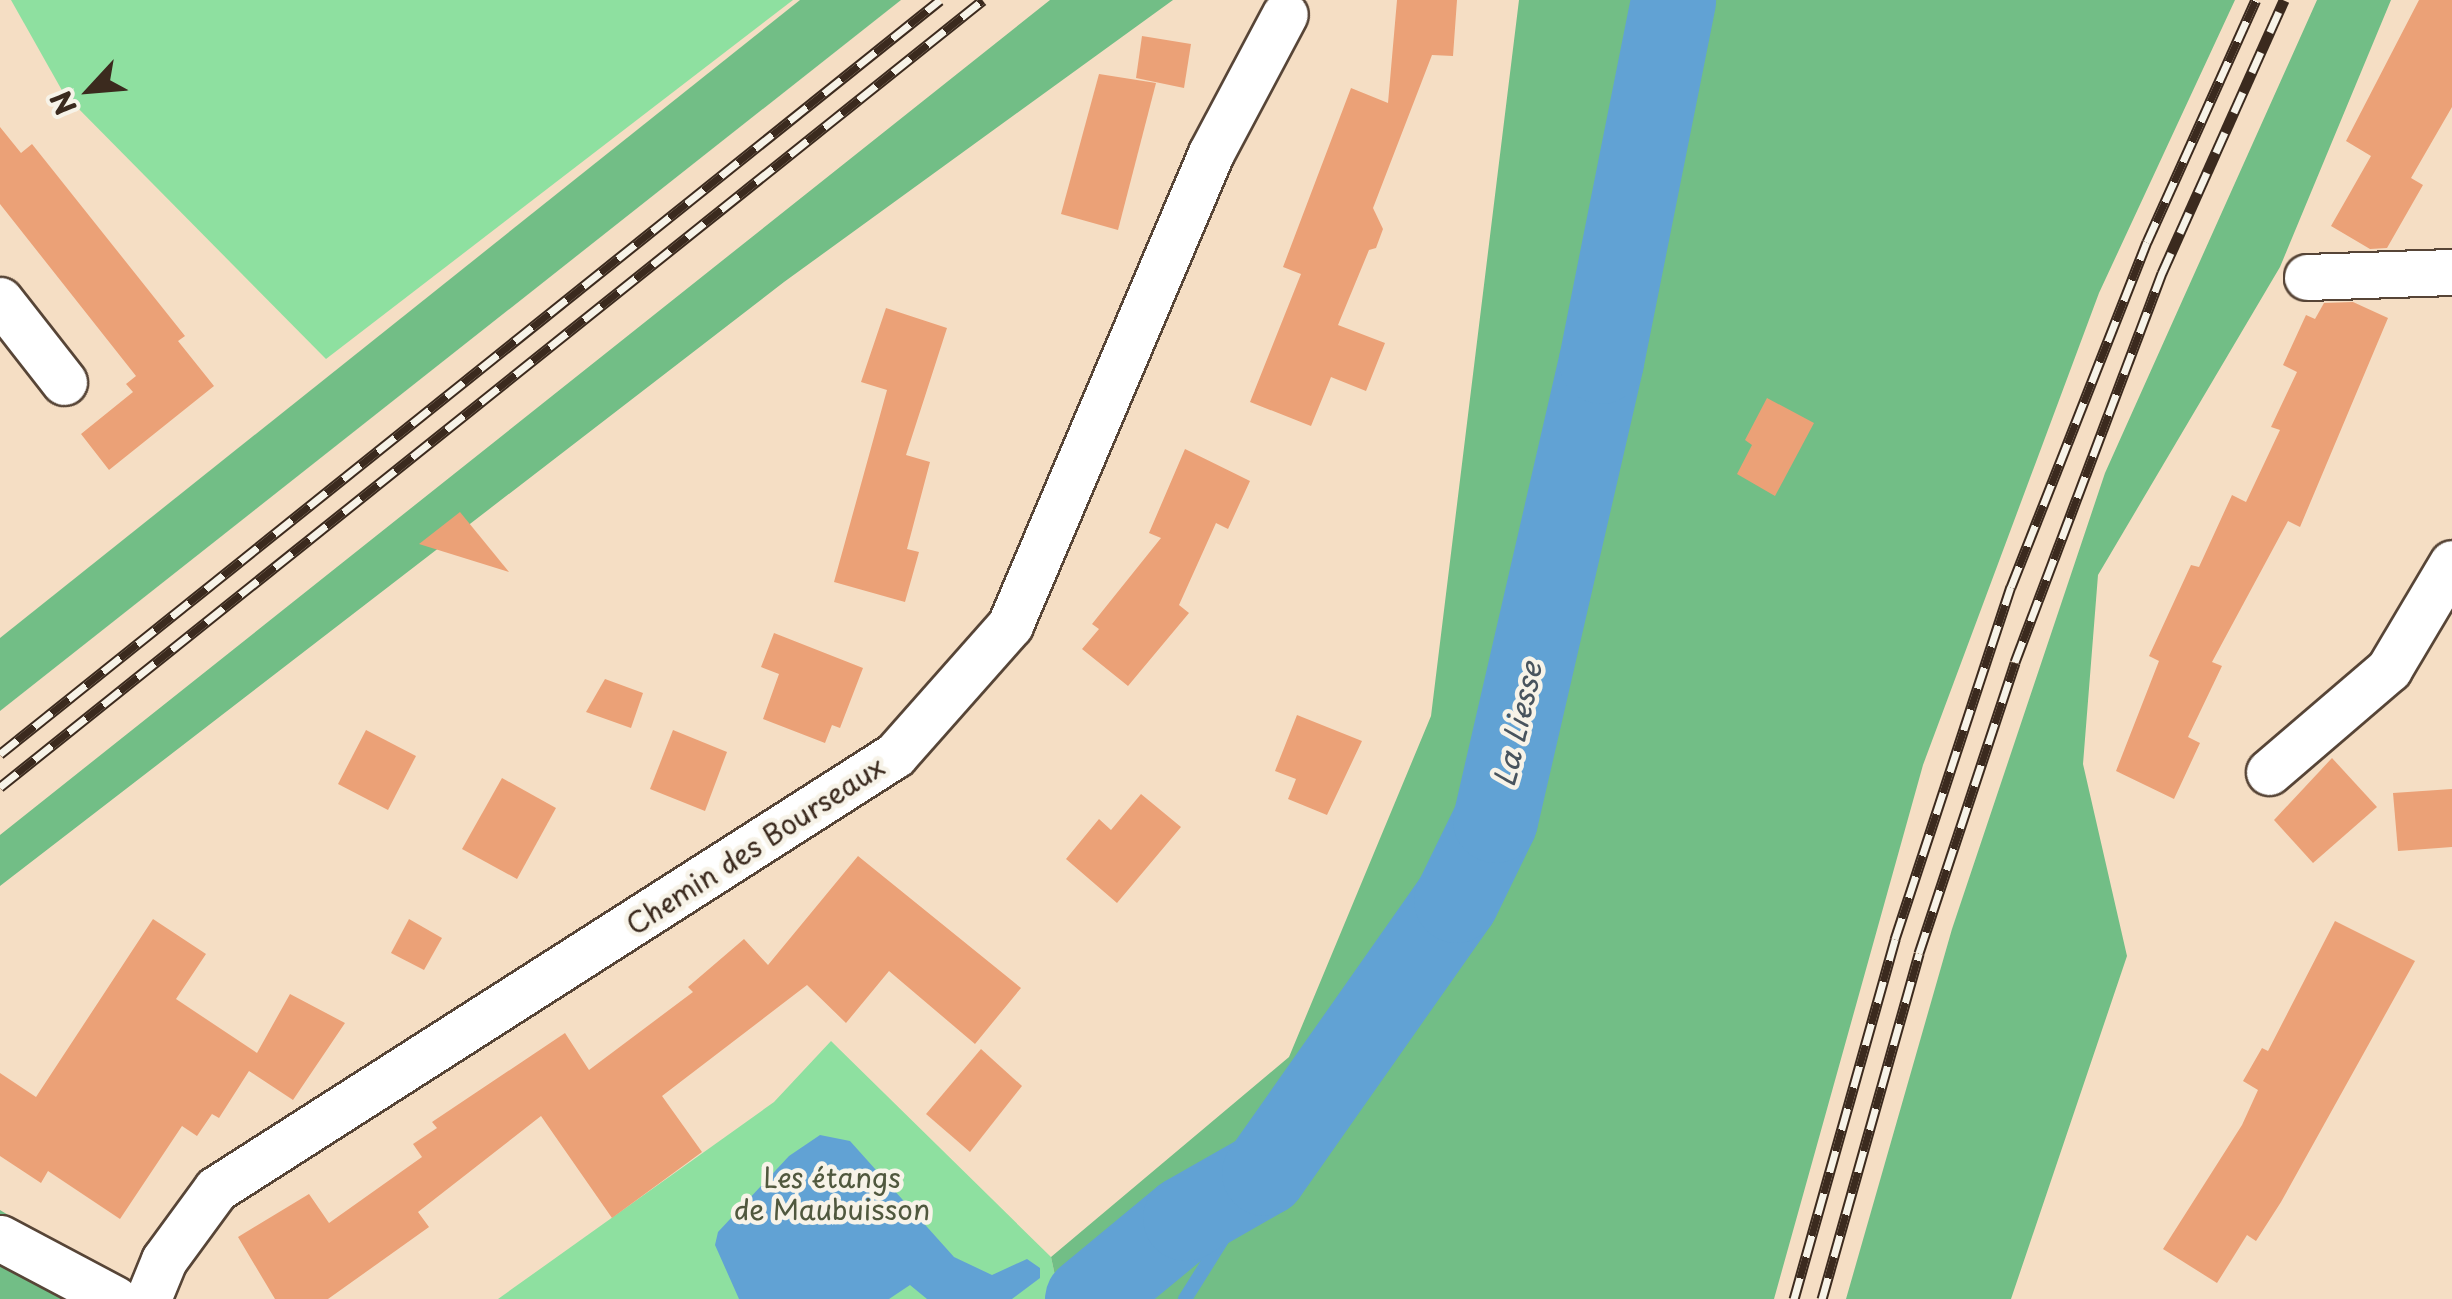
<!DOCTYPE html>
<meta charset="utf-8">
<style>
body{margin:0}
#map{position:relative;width:2452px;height:1299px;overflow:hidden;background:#f5dec4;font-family:"Playpen Sans",sans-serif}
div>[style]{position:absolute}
.green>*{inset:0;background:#8ee0a0}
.forest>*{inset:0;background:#72be86}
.water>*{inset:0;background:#61a2d4}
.stream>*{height:14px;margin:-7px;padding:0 7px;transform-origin:7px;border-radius:7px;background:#61a2d4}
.river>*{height:85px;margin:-42.5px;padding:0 42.5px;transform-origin:42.5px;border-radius:42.5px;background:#61a2d4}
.building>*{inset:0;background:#eba177}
.roads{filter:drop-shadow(2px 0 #574537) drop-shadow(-2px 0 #574537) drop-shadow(0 2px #574537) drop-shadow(0 -2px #574537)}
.street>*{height:45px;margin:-22.5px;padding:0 22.5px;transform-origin:22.5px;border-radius:22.5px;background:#fff}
.rail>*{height:11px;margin-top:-5.5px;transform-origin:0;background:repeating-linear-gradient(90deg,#f7f3e8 0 22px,#3b2a1e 0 44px);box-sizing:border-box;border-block:2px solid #3b2a1e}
span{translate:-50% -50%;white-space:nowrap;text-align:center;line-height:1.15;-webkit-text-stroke:9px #f7f3e8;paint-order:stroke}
.street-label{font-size:28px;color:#3b2a1e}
.park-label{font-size:28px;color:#50583e}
.water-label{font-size:30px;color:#48545e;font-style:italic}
.north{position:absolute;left:40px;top:40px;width:100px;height:100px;-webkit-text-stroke:8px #f7f3e8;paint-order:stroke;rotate:244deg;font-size:28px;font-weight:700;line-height:40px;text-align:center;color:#3b2a1e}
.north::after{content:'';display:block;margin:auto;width:35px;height:45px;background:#3b2a1e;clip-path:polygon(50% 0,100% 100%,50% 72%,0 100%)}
</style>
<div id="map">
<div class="green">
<i style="clip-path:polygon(11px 0,793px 0,326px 359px,64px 94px)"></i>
<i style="clip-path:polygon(831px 1041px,1051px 1257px,1060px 1299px,498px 1299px,774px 1102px)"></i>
</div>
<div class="forest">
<i style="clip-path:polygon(800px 0,901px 0,0 711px,0 638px)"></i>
<i style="clip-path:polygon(1050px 0,1173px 0,784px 282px,0 886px,0 835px)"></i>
<i style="clip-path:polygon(1519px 0,2235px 0,2099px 293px,1923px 765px,1774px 1299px,1060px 1299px,1051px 1257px,1289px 1057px,1431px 716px)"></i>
<i style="clip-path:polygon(2317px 0,2391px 0,2280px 267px,2098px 575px,2083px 764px,2127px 956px,2011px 1299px,1846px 1299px,1952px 929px,2105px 473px)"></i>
<i style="clip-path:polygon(0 1210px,123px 1285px,117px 1299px,0 1299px)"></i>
</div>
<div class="water">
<i style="clip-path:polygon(820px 1135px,850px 1141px,954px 1257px,992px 1275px,1027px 1259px,1040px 1268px,1040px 1278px,1012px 1299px,927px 1299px,910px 1285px,889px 1299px,739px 1299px,715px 1245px,718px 1232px,789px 1156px)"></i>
</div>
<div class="stream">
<i style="left:1185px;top:1299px;width:149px;rotate:-57.9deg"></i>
</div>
<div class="river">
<i style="left:1087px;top:1299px;width:127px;rotate:-39.6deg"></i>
<i style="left:1185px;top:1218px;width:91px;rotate:-29.7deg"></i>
<i style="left:1264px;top:1173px;width:334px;rotate:-54.9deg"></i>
<i style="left:1456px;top:900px;width:89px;rotate:-64deg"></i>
<i style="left:1495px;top:820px;width:471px;rotate:-77deg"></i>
<i style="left:1601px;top:361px;width:368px;rotate:-78.7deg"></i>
</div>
<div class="building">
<i style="clip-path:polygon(1397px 0,1457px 0,1453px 56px,1432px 55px,1373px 208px,1383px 229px,1376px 248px,1369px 250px,1338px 325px,1385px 343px,1366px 391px,1331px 377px,1311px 426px,1250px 402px,1301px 274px,1283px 267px,1351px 88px,1388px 103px)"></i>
<i style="clip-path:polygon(2419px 0,2452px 0,2452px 107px,2411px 178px,2423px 185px,2387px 248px,2370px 249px,2331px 226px,2371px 156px,2346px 141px)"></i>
<i style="clip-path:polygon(1142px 36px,1191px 44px,1184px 88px,1136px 78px)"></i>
<i style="clip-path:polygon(1099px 74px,1156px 83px,1118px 230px,1061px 214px)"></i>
<i style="clip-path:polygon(0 127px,21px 153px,32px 144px,185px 336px,178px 341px,214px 386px,109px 470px,81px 434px,133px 392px,126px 384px,136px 376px,0 204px)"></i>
<i style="clip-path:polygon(2353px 302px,2388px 318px,2300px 527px,2288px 521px,2212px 662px,2222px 666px,2188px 737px,2200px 743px,2174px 799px,2116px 771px,2159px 661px,2149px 656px,2191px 565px,2199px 567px,2232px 495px,2246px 502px,2280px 430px,2271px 427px,2297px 372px,2283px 365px,2306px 315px,2315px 319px,2324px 303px)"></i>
<i style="clip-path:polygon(886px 308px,947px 328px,906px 455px,930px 462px,907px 549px,919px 552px,905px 602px,834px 582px,887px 390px,861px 382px)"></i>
<i style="clip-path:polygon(1767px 398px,1814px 423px,1775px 496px,1737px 474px,1752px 445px,1745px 440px)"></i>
<i style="clip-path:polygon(1185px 449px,1250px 481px,1228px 529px,1216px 523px,1179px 605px,1189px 613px,1128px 686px,1082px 649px,1099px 629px,1092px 624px,1161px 538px,1149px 533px)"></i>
<i style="clip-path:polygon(460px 512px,509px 572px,419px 544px)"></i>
<i style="clip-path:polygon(774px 633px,863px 668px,840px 728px,832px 725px,825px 743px,763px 719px,779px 674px,761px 667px)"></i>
<i style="clip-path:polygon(605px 679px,643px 693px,631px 728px,586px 712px)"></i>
<i style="clip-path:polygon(1297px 715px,1362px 741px,1327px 815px,1288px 799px,1296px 779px,1275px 771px)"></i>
<i style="clip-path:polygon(366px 730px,416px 756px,388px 810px,338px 784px)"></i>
<i style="clip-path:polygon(673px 730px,727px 752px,705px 811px,650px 789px)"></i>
<i style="clip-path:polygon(2332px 758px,2377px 807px,2313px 863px,2274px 820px)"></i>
<i style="clip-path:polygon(502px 778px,556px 808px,517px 879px,462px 849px)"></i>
<i style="clip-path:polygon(2452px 789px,2452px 847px,2398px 851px,2393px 793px)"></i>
<i style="clip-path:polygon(1141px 794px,1181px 827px,1117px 903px,1066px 859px,1099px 819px,1111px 830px)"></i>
<i style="clip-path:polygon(858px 856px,1021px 988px,975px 1044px,889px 971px,846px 1023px,807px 985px,662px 1096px,702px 1152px,612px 1218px,541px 1116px,418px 1212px,429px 1227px,328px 1299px,275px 1299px,238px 1237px,309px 1194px,329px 1223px,422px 1157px,413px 1144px,437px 1128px,432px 1122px,565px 1033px,589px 1070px,693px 992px,688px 987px,744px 939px,768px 965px)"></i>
<i style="clip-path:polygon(153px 919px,206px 954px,176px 999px,257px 1053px,290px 994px,345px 1023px,293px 1100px,249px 1071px,219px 1118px,212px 1114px,197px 1136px,182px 1126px,120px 1219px,48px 1171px,41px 1183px,0 1156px,0 1073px,36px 1097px)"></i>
<i style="clip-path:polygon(409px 919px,442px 938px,424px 970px,391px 953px)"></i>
<i style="clip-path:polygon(2335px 921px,2415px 961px,2281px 1202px,2256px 1241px,2247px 1235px,2217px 1283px,2163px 1249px,2242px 1125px,2258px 1090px,2243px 1081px,2262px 1048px,2268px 1051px)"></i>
<i style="clip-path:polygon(981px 1049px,1022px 1086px,970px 1152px,926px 1114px)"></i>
</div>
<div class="roads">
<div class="street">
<i style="left:2307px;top:277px;width:145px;rotate:-2deg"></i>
<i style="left:0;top:300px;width:104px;rotate:52deg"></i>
<i style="left:2269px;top:772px;width:158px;rotate:-40.6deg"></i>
<i style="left:2389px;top:669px;width:123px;rotate:-59.3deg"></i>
<i style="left:0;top:1238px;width:130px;rotate:27.9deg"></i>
<i style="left:148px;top:1299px;width:42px;rotate:-67.7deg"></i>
<i style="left:164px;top:1260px;width:88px;rotate:-53.8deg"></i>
<i style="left:216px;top:1189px;width:806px;rotate:-32.59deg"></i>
<i style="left:895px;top:755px;width:174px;rotate:-48.5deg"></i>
<i style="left:1010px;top:625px;width:513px;rotate:-66.93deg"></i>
<i style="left:1211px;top:153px;width:157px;rotate:-62deg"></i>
</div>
</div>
<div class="rail">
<i style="left:0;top:754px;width:1205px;rotate:-38.73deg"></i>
<i style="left:0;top:787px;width:1259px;rotate:-38.68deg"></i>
<i style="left:1794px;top:1299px;width:374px;rotate:-74.3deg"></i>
<i style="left:1895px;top:939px;width:371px;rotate:-71.8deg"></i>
<i style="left:2011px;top:587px;width:371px;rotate:-68.5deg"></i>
<i style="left:2147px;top:242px;width:265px;rotate:-65.8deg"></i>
<i style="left:1822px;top:1299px;width:359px;rotate:-74.3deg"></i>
<i style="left:1919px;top:953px;width:306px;rotate:-71.7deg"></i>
<i style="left:2015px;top:662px;width:416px;rotate:-69.3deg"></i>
<i style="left:2162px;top:273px;width:299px;rotate:-65.9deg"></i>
</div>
<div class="street-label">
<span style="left:755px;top:845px;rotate:-33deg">Chemin des Bourseaux</span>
</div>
<div class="park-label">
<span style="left:832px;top:1193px">Les étangs<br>de Maubuisson</span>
</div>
<div class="water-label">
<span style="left:1517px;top:724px;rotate:-77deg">La Liesse</span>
</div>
<div class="north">N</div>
</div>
